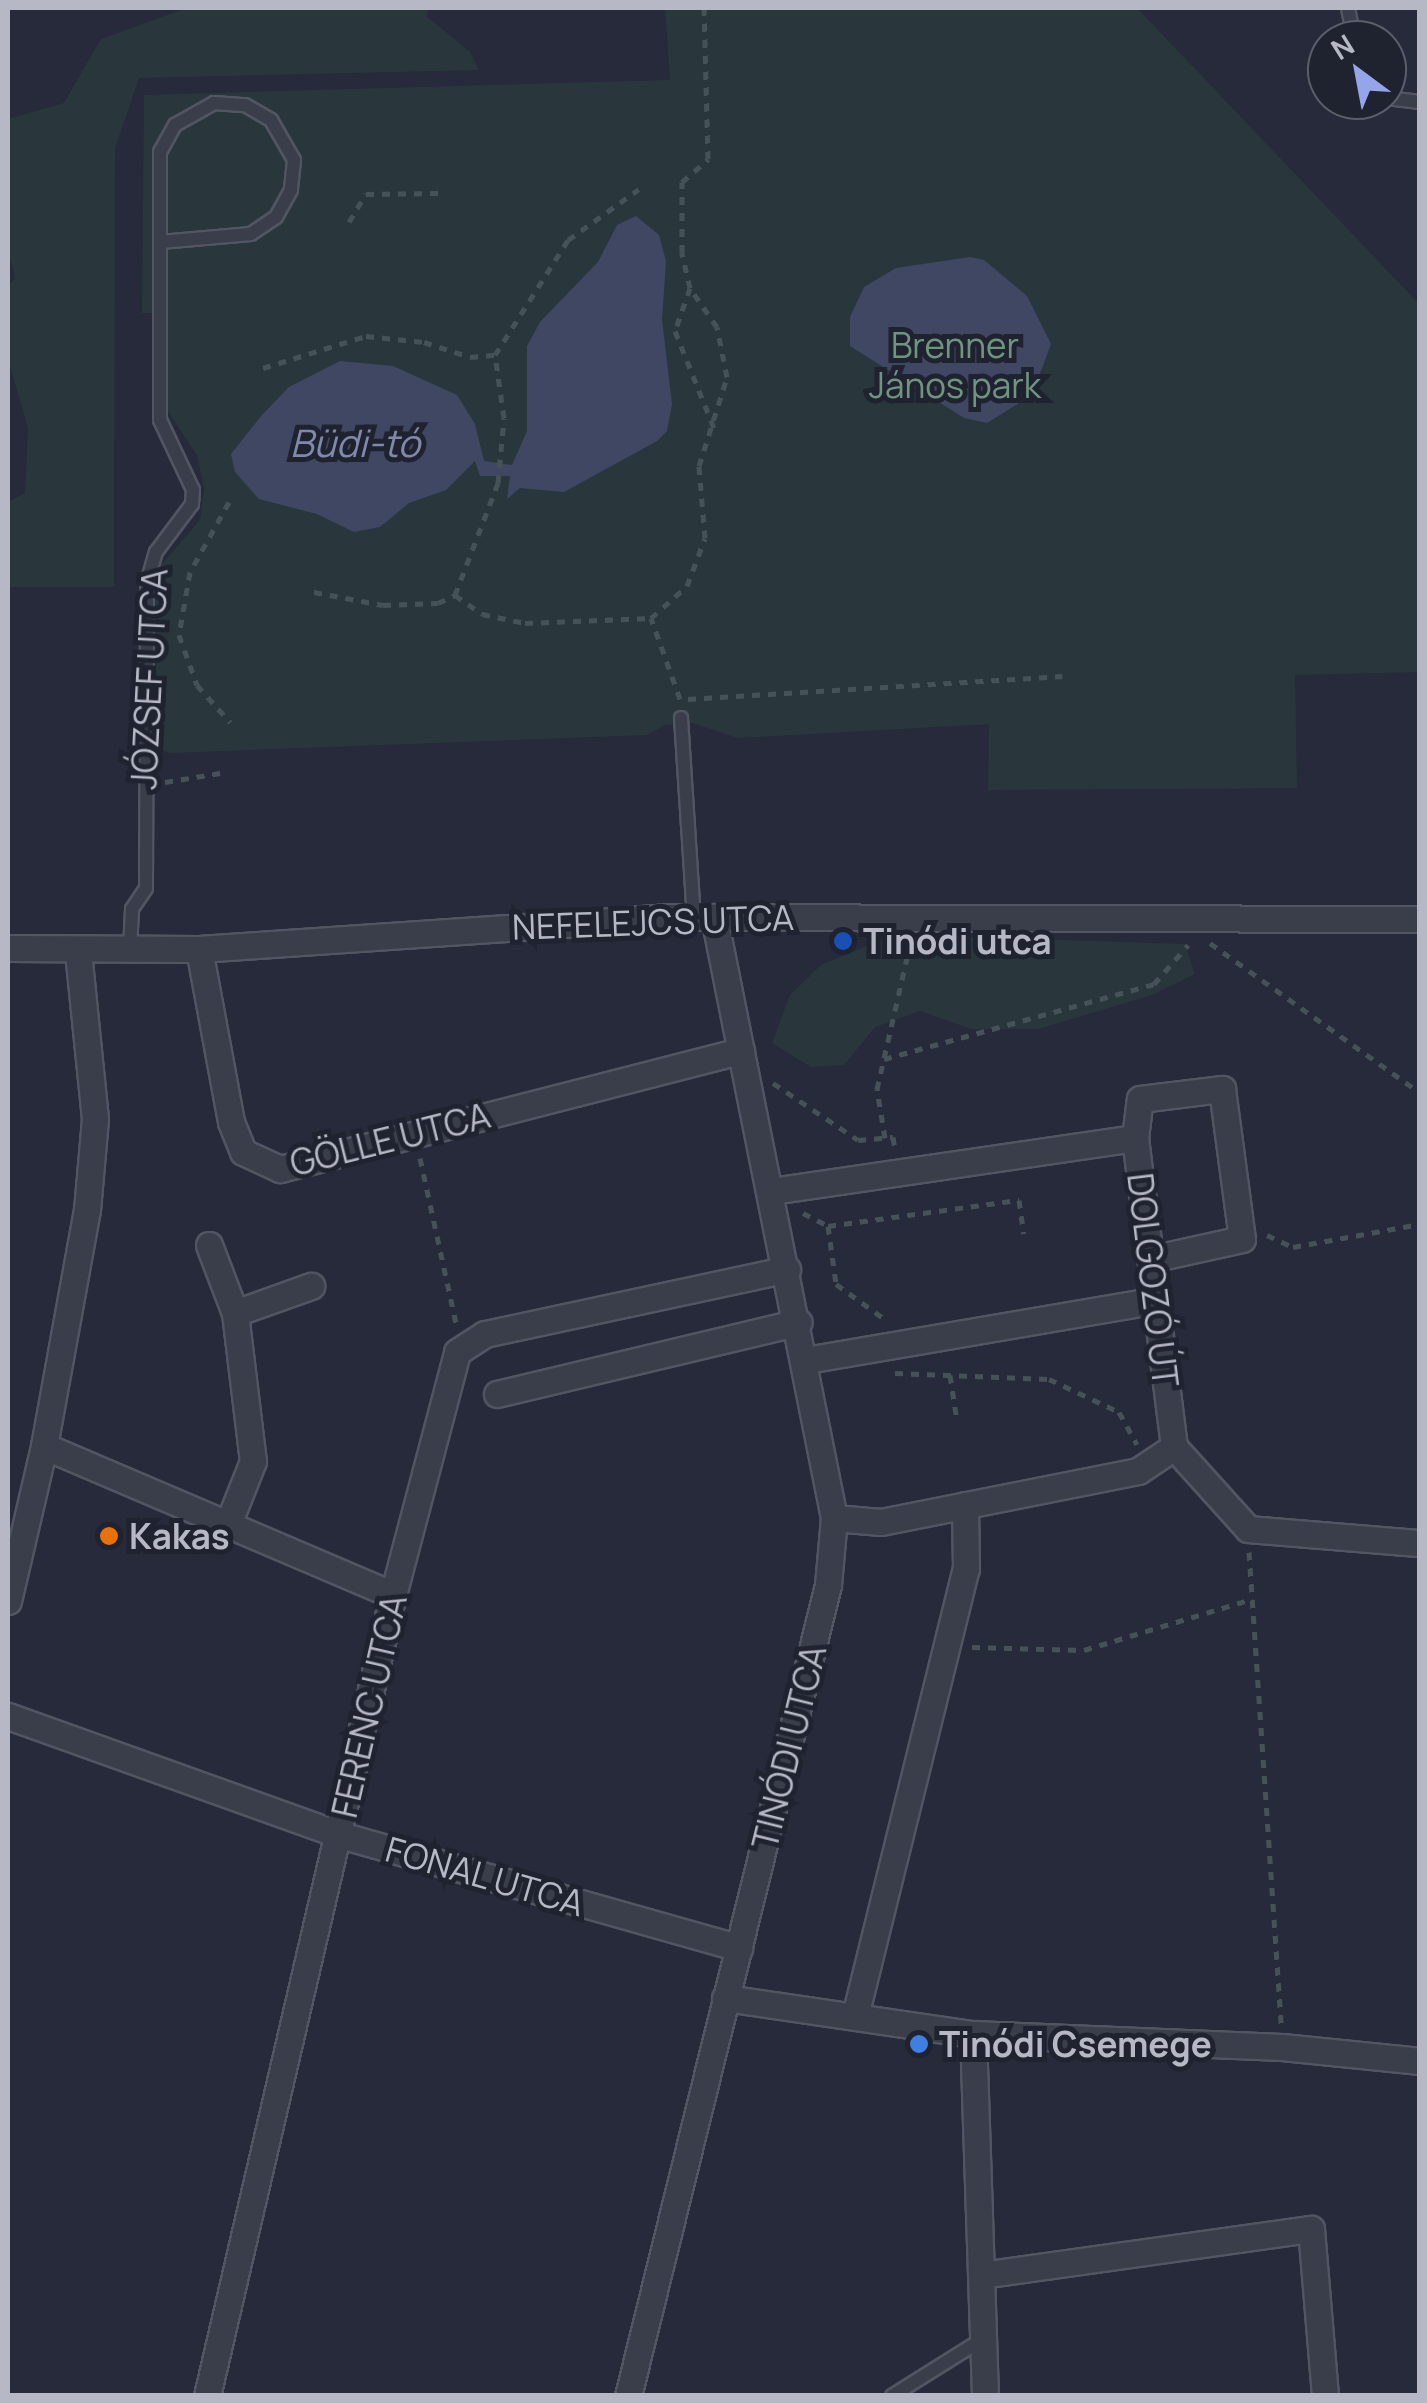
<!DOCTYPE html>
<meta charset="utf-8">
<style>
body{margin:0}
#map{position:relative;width:1427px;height:2403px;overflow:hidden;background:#262a3a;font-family:Manrope,sans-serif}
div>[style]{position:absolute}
.green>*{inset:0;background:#29373c}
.water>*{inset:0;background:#404763}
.path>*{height:5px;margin-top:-2.5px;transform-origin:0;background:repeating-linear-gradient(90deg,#465258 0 8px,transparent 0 16px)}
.roads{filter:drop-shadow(2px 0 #525562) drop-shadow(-2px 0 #525562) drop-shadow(0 2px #525562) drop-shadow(0 -2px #525562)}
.service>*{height:12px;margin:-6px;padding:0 6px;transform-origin:6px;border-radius:6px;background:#3a3d4a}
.minor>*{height:25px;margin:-12.5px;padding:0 12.5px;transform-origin:12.5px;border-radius:12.5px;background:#3a3d4a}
.dots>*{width:28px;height:28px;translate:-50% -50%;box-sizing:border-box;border:5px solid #1f222f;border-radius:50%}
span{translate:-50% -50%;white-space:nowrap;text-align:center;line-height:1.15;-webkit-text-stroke:10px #1f222f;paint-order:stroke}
.park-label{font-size:35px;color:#709480}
.street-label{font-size:35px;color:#b6b8c6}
.poi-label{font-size:35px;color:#b6b8c6;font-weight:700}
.left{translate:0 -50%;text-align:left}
.water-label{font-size:38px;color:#8189aa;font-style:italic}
.frame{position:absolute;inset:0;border:10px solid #b6b8c6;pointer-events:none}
.north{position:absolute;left:1307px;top:20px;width:100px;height:100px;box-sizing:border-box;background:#1f222f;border:2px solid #5b5e6b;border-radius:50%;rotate:328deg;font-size:28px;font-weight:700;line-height:40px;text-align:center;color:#b6b8c6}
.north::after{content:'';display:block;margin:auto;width:35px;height:45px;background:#96a4ea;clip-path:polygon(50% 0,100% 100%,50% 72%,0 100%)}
</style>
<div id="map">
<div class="green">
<i style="clip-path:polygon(187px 8px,428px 8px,427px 17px,470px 52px,479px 70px,139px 78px,115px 148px,114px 587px,8px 587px,8px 502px,25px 493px,28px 428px,8px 359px,8px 288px,15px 278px,8px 247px,8px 119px,64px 103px,101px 39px)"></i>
<i style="clip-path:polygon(665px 8px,1137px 8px,1419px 304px,1419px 672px,1295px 675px,1297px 788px,988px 790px,989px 724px,738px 738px,693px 723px,665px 725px,646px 735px,170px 753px,157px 748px,155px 593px,161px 565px,200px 520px,204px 488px,197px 455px,164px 405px,167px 314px,142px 313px,144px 95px,670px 80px)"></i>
<i style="clip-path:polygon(943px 936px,1185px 944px,1195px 974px,1152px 995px,1038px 1029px,971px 1029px,920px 1011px,875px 1027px,844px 1065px,811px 1067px,772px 1043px,790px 995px,821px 965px,879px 941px)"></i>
</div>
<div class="water">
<i style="clip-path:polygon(636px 216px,659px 235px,666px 261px,662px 320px,672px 404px,667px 431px,657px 441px,564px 492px,520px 488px,507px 499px,510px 476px,480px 476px,475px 461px,446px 490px,409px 503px,380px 527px,354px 532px,317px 514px,259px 499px,235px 472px,231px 454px,262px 415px,289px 387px,340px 361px,393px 366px,457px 395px,475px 424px,484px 461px,512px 465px,527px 431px,527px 346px,540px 322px,598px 262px,617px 225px)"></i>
<i style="clip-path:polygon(970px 257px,984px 260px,1027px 296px,1051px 344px,1032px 395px,987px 423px,964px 418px,850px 346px,850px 317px,864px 287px,896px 268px)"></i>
</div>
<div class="path">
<i style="left:349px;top:222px;width:33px;rotate:-59deg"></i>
<i style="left:366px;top:194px;width:73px;rotate:-0.8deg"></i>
<i style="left:690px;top:288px;width:46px;rotate:109.2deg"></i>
<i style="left:675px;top:331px;width:105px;rotate:68.1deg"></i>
<i style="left:263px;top:368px;width:108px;rotate:-17.3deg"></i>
<i style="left:366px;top:336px;width:58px;rotate:5.9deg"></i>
<i style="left:424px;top:342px;width:48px;rotate:18.1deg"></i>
<i style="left:470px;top:357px;width:25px;rotate:-5deg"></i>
<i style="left:229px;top:502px;width:80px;rotate:119.1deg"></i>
<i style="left:190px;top:572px;width:64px;rotate:99.9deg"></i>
<i style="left:179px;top:635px;width:53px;rotate:70.2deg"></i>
<i style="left:197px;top:685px;width:50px;rotate:48.3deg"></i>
<i style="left:314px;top:592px;width:70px;rotate:10.7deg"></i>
<i style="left:383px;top:605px;width:55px;rotate:-2.1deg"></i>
<i style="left:438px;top:603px;width:19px;rotate:-25deg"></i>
<i style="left:455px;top:595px;width:33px;rotate:35deg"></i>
<i style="left:482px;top:614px;width:44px;rotate:11.8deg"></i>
<i style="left:525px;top:623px;width:126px;rotate:-2.3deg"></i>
<i style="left:455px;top:595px;width:120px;rotate:-69deg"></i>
<i style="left:498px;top:483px;width:65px;rotate:-84.7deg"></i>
<i style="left:504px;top:418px;width:64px;rotate:-98.1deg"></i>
<i style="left:495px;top:355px;width:136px;rotate:-57.6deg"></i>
<i style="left:568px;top:240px;width:87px;rotate:-35.7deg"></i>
<i style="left:680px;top:699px;width:86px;rotate:-109.7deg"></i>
<i style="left:651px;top:618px;width:48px;rotate:-41.6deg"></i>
<i style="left:687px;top:586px;width:51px;rotate:-69.4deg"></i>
<i style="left:705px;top:538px;width:72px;rotate:-94.8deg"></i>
<i style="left:699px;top:466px;width:93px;rotate:-72.5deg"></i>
<i style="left:727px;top:377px;width:51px;rotate:-101.3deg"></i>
<i style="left:717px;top:327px;width:47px;rotate:-124.7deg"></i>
<i style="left:690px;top:288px;width:37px;rotate:-103deg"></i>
<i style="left:682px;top:252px;width:70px;rotate:-90deg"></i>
<i style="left:682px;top:182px;width:35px;rotate:-41deg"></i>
<i style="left:708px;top:159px;width:151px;rotate:-91.5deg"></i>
<i style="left:688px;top:699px;width:375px;rotate:-3.5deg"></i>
<i style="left:165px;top:782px;width:56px;rotate:-9.3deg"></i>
<i style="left:1210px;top:943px;width:258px;rotate:35.5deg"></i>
<i style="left:884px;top:1059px;width:280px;rotate:-15.5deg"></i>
<i style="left:1154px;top:984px;width:52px;rotate:-48.9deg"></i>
<i style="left:773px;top:1083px;width:102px;rotate:33.8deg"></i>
<i style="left:858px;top:1140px;width:35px;rotate:-5deg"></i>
<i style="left:893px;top:1137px;width:12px;rotate:81deg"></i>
<i style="left:885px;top:1138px;width:50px;rotate:-99.3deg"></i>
<i style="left:877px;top:1089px;width:153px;rotate:-77.1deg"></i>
<i style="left:420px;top:1158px;width:169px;rotate:77.7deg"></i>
<i style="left:803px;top:1213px;width:28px;rotate:27deg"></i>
<i style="left:828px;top:1226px;width:193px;rotate:-7.8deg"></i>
<i style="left:1019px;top:1200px;width:34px;rotate:82deg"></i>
<i style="left:828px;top:1226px;width:59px;rotate:82.1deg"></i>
<i style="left:836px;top:1284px;width:62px;rotate:35.8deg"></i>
<i style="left:1267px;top:1235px;width:29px;rotate:25deg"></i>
<i style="left:1293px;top:1247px;width:129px;rotate:-10.3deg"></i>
<i style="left:895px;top:1373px;width:154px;rotate:2.2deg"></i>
<i style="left:1049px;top:1379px;width:77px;rotate:25.2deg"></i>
<i style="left:1119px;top:1412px;width:37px;rotate:61deg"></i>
<i style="left:950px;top:1375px;width:47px;rotate:81.3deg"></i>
<i style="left:1249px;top:1552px;width:473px;rotate:86.1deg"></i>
<i style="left:972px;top:1647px;width:112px;rotate:1.5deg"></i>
<i style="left:1084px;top:1650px;width:176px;rotate:-16.9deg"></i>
</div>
<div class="roads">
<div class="service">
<i style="left:1348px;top:8px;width:33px;rotate:79deg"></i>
<i style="left:1387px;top:98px;width:33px;rotate:7deg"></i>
<i style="left:681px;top:718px;width:199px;rotate:86.3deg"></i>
<i style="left:130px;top:949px;width:40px;rotate:-87.1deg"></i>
<i style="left:132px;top:909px;width:25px;rotate:-56deg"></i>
<i style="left:146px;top:888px;width:305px;rotate:-89.8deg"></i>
<i style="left:147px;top:583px;width:32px;rotate:-74deg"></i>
<i style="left:156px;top:552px;width:60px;rotate:-53.1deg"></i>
<i style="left:192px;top:504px;width:14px;rotate:-86deg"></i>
<i style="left:193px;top:490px;width:77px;rotate:-115.2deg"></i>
<i style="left:160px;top:420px;width:268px;rotate:-90deg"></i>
<i style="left:160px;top:152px;width:31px;rotate:-61deg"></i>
<i style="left:175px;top:125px;width:45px;rotate:-29.4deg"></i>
<i style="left:214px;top:103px;width:31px;rotate:4deg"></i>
<i style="left:245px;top:105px;width:30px;rotate:30deg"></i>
<i style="left:271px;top:120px;width:46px;rotate:60.1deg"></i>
<i style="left:294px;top:160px;width:30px;rotate:96deg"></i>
<i style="left:291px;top:190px;width:31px;rotate:119deg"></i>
<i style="left:276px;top:217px;width:30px;rotate:146deg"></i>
<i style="left:251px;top:234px;width:91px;rotate:175deg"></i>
<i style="left:892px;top:2396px;width:107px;rotate:-32.1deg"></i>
</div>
<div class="minor">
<i style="left:8px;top:948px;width:191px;rotate:0.3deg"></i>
<i style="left:199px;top:949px;width:465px;rotate:-3.9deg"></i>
<i style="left:663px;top:917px;width:757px;rotate:0.15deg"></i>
<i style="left:199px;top:949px;width:176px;rotate:79.5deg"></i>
<i style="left:231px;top:1122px;width:32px;rotate:68deg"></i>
<i style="left:243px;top:1152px;width:41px;rotate:24.7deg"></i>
<i style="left:280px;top:1169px;width:476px;rotate:-14.4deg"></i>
<i style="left:1135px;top:1138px;width:39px;rotate:-83deg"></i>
<i style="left:1140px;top:1099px;width:83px;rotate:-7deg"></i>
<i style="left:1222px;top:1089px;width:151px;rotate:82.4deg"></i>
<i style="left:1242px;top:1239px;width:93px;rotate:167.6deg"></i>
<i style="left:771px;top:1191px;width:368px;rotate:-8.3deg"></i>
<i style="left:1135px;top:1138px;width:311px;rotate:82.8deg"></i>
<i style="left:1174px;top:1447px;width:110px;rotate:47.9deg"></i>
<i style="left:1248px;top:1529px;width:173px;rotate:4.7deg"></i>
<i style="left:209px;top:1245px;width:73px;rotate:69.1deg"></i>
<i style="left:235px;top:1313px;width:149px;rotate:83.1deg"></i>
<i style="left:253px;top:1461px;width:68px;rotate:111.6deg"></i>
<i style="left:235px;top:1313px;width:81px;rotate:-19.6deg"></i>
<i style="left:806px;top:1360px;width:355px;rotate:-9.7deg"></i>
<i style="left:497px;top:1394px;width:310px;rotate:-13.4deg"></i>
<i style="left:44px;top:1446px;width:379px;rotate:23.1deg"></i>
<i style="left:834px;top:1518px;width:47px;rotate:4.9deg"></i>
<i style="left:881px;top:1522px;width:262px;rotate:-11.2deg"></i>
<i style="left:1138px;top:1471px;width:43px;rotate:-33.7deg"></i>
<i style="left:8px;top:1601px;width:159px;rotate:-76.9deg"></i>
<i style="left:44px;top:1446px;width:240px;rotate:-79.7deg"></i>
<i style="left:87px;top:1210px;width:91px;rotate:-85deg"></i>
<i style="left:95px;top:1119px;width:169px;rotate:-95.8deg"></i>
<i style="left:8px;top:1716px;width:353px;rotate:19.7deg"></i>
<i style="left:340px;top:1835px;width:415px;rotate:15.8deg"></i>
<i style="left:725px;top:1998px;width:251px;rotate:8.3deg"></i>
<i style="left:973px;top:2034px;width:309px;rotate:2.4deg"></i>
<i style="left:1282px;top:2047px;width:139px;rotate:5.8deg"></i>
<i style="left:855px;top:2016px;width:461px;rotate:-76.1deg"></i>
<i style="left:966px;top:1569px;width:64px;rotate:-90.9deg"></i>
<i style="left:973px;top:2034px;width:362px;rotate:88.1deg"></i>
<i style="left:982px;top:2275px;width:332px;rotate:-8deg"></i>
<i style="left:1311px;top:2229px;width:168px;rotate:85.2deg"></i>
<i style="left:207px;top:2396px;width:822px;rotate:-76.93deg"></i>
<i style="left:393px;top:1595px;width:251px;rotate:-75.2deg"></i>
<i style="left:457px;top:1352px;width:33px;rotate:-33deg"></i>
<i style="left:485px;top:1334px;width:309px;rotate:-12.1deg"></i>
<i style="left:628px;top:2396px;width:835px;rotate:-76.15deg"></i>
<i style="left:828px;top:1585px;width:67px;rotate:-84.9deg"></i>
<i style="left:834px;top:1518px;width:613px;rotate:-101.29deg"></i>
</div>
</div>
<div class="dots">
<i style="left:843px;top:941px;background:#1a4fb4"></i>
<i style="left:109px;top:1536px;background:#e8710a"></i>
<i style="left:919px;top:2044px;background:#3f7fe0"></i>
</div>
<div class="park-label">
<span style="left:955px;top:365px">Brenner<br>János park</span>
</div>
<div class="street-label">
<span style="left:149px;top:679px;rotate:-87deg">JÓZSEF UTCA</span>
<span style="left:653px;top:922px;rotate:-2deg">NEFELEJCS UTCA</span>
<span style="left:390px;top:1139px;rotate:-14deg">GÖLLE UTCA</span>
<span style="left:1153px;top:1280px;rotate:83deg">DOLGOZÓ ÚT</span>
<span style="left:369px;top:1706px;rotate:-77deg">FERENC UTCA</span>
<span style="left:789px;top:1747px;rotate:-76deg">TINÓDI UTCA</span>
<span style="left:485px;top:1876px;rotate:16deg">FONAL UTCA</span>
</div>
<div class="poi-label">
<span class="left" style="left:863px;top:941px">Tinódi utca</span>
<span class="left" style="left:129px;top:1536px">Kakas</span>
<span class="left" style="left:939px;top:2044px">Tinódi Csemege</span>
</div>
<div class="water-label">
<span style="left:355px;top:443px">Büdi-tó</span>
</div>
<div class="frame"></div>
<div class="north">N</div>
</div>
